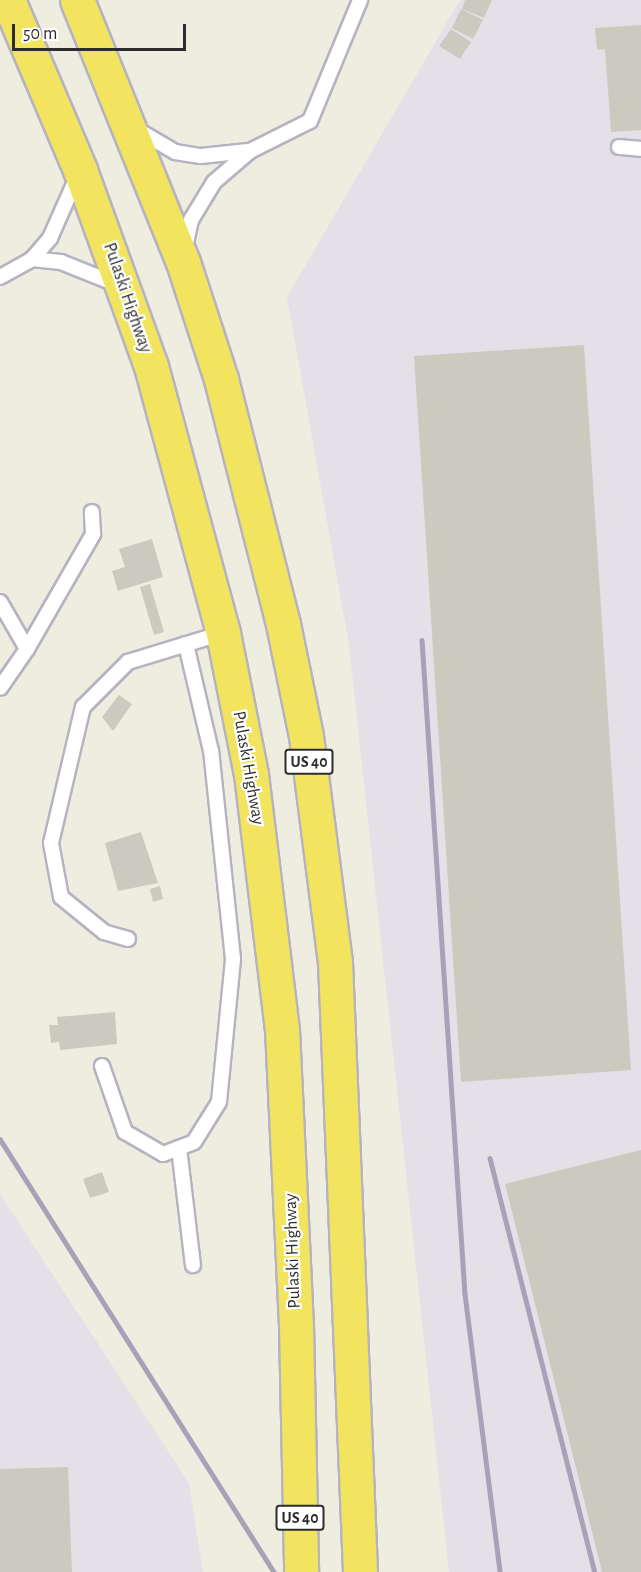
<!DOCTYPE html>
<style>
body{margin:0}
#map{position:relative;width:641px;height:1572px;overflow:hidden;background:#efede0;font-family:"Alegreya Sans",sans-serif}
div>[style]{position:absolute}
.industrial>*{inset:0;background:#e5e0e7}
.building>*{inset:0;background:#cacabf}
.roads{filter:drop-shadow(2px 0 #b5b3c1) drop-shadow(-2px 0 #b5b3c1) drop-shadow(0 2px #b5b3c1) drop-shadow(0 -2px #b5b3c1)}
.service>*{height:14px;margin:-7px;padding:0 7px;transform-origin:7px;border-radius:7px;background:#fff}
.trunk>*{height:33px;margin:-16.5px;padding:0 16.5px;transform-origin:16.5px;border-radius:16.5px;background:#f2e45e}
.rail>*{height:4.5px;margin:-2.25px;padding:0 2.25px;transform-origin:2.25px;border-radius:2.25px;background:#a6a2b8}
span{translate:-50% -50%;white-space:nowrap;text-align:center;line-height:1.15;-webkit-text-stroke:4.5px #fff;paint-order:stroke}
.shield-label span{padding:2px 4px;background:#fff;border:2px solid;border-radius:4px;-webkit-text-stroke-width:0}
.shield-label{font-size:16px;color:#2d2d2d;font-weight:700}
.street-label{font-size:18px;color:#2d2d2d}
.scale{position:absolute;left:12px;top:24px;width:174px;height:27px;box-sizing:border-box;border:3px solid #2d2d2d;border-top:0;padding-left:8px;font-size:18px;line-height:21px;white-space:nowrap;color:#2d2d2d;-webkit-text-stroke:4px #fff;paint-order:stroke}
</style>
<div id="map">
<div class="industrial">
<i style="clip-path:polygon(460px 0,641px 0,641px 1572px,449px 1572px,349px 645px,287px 297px)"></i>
<i style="clip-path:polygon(0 1194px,189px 1483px,203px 1572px,0 1572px)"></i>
</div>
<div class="building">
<i style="clip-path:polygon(465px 0,492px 0,484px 18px,462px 9px)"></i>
<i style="clip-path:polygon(461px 9px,483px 20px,473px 39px,452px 28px)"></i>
<i style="clip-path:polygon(641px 25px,641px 130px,611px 132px,605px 49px,597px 50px,595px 28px)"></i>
<i style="clip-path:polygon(451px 29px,471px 42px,460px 59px,439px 46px)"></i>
<i style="clip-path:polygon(584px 345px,631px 1070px,461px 1082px,414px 356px)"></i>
<i style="clip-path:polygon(152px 539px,163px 577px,118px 591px,112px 571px,125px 567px,119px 549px)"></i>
<i style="clip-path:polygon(150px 584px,164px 632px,154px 635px,140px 587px)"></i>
<i style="clip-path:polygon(119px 695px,132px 704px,113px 731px,102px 717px)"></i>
<i style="clip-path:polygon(141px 832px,158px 883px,118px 891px,105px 843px)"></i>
<i style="clip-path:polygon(160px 886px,163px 899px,153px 902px,150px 889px)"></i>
<i style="clip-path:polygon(115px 1012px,117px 1044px,60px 1050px,59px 1042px,51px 1043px,49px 1025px,58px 1025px,57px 1017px)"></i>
<i style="clip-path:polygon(641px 1150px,641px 1572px,602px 1572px,505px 1184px)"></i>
<i style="clip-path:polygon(102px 1172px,109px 1192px,90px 1198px,83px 1179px)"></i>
<i style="clip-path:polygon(68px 1467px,72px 1572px,0 1572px,0 1469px)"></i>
</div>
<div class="roads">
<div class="service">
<i style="left:136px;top:129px;width:45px;rotate:30.5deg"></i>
<i style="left:175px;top:152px;width:26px;rotate:9deg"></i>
<i style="left:201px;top:156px;width:47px;rotate:-6.1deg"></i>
<i style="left:619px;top:147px;width:22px;rotate:5deg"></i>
<i style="left:185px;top:248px;width:29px;rotate:-78deg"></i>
<i style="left:191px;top:220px;width:44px;rotate:-58.8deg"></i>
<i style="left:214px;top:182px;width:48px;rotate:-40.7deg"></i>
<i style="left:250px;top:151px;width:67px;rotate:-26.6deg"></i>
<i style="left:310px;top:121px;width:131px;rotate:-67.5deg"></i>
<i style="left:32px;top:259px;width:29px;rotate:6deg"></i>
<i style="left:61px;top:262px;width:61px;rotate:22deg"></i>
<i style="left:0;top:277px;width:37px;rotate:-29deg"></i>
<i style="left:32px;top:259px;width:28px;rotate:-49deg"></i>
<i style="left:50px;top:238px;width:69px;rotate:-66deg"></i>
<i style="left:0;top:602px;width:54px;rotate:60.1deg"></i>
<i style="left:27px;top:649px;width:47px;rotate:124.7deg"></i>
<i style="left:27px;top:649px;width:133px;rotate:-60.1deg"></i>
<i style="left:93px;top:534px;width:22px;rotate:-93deg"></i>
<i style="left:128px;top:939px;width:25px;rotate:-164deg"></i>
<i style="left:104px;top:932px;width:55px;rotate:-140.9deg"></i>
<i style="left:61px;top:897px;width:55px;rotate:-100.5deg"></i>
<i style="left:51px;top:843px;width:140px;rotate:-76.8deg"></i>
<i style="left:83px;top:707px;width:64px;rotate:-45deg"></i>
<i style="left:128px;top:662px;width:99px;rotate:-17deg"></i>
<i style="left:102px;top:1066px;width:70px;rotate:70.8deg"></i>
<i style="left:125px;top:1132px;width:44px;rotate:30.1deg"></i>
<i style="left:163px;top:1154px;width:33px;rotate:-21deg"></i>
<i style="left:194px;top:1142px;width:47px;rotate:-58deg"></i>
<i style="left:219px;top:1102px;width:144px;rotate:-84.4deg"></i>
<i style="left:233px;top:959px;width:209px;rotate:-96deg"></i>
<i style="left:211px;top:751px;width:110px;rotate:-103.2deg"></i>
<i style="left:179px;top:1148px;width:118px;rotate:83.2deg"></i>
</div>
<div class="trunk">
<i style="left:8px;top:0;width:185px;rotate:67deg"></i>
<i style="left:80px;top:170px;width:208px;rotate:70.1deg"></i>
<i style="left:151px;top:366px;width:277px;rotate:74.9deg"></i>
<i style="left:223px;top:633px;width:144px;rotate:78.8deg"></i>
<i style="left:251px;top:774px;width:257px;rotate:83.1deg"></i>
<i style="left:282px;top:1029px;width:296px;rotate:87.3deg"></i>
<i style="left:296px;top:1325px;width:247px;rotate:88.8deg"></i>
<i style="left:77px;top:0;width:283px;rotate:68deg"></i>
<i style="left:183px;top:262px;width:123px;rotate:72deg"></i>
<i style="left:221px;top:379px;width:253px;rotate:75.8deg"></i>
<i style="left:283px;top:624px;width:114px;rotate:78.4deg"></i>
<i style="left:306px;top:736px;width:228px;rotate:82.7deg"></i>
<i style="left:335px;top:962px;width:611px;rotate:87.65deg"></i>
</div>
</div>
<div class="rail">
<i style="left:422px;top:640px;width:655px;rotate:86.24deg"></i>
<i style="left:465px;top:1294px;width:280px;rotate:82.8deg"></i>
<i style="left:0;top:1139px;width:512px;rotate:57.67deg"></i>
<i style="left:490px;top:1158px;width:427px;rotate:75.8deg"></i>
</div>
<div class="shield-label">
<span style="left:309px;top:762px">US 40</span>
<span style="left:300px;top:1518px">US 40</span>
</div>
<div class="street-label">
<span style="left:127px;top:298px;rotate:71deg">Pulaski Highway</span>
<span style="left:248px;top:768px;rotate:80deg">Pulaski Highway</span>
<span style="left:293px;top:1251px;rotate:-92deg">Pulaski Highway</span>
</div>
<div class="scale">50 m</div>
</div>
